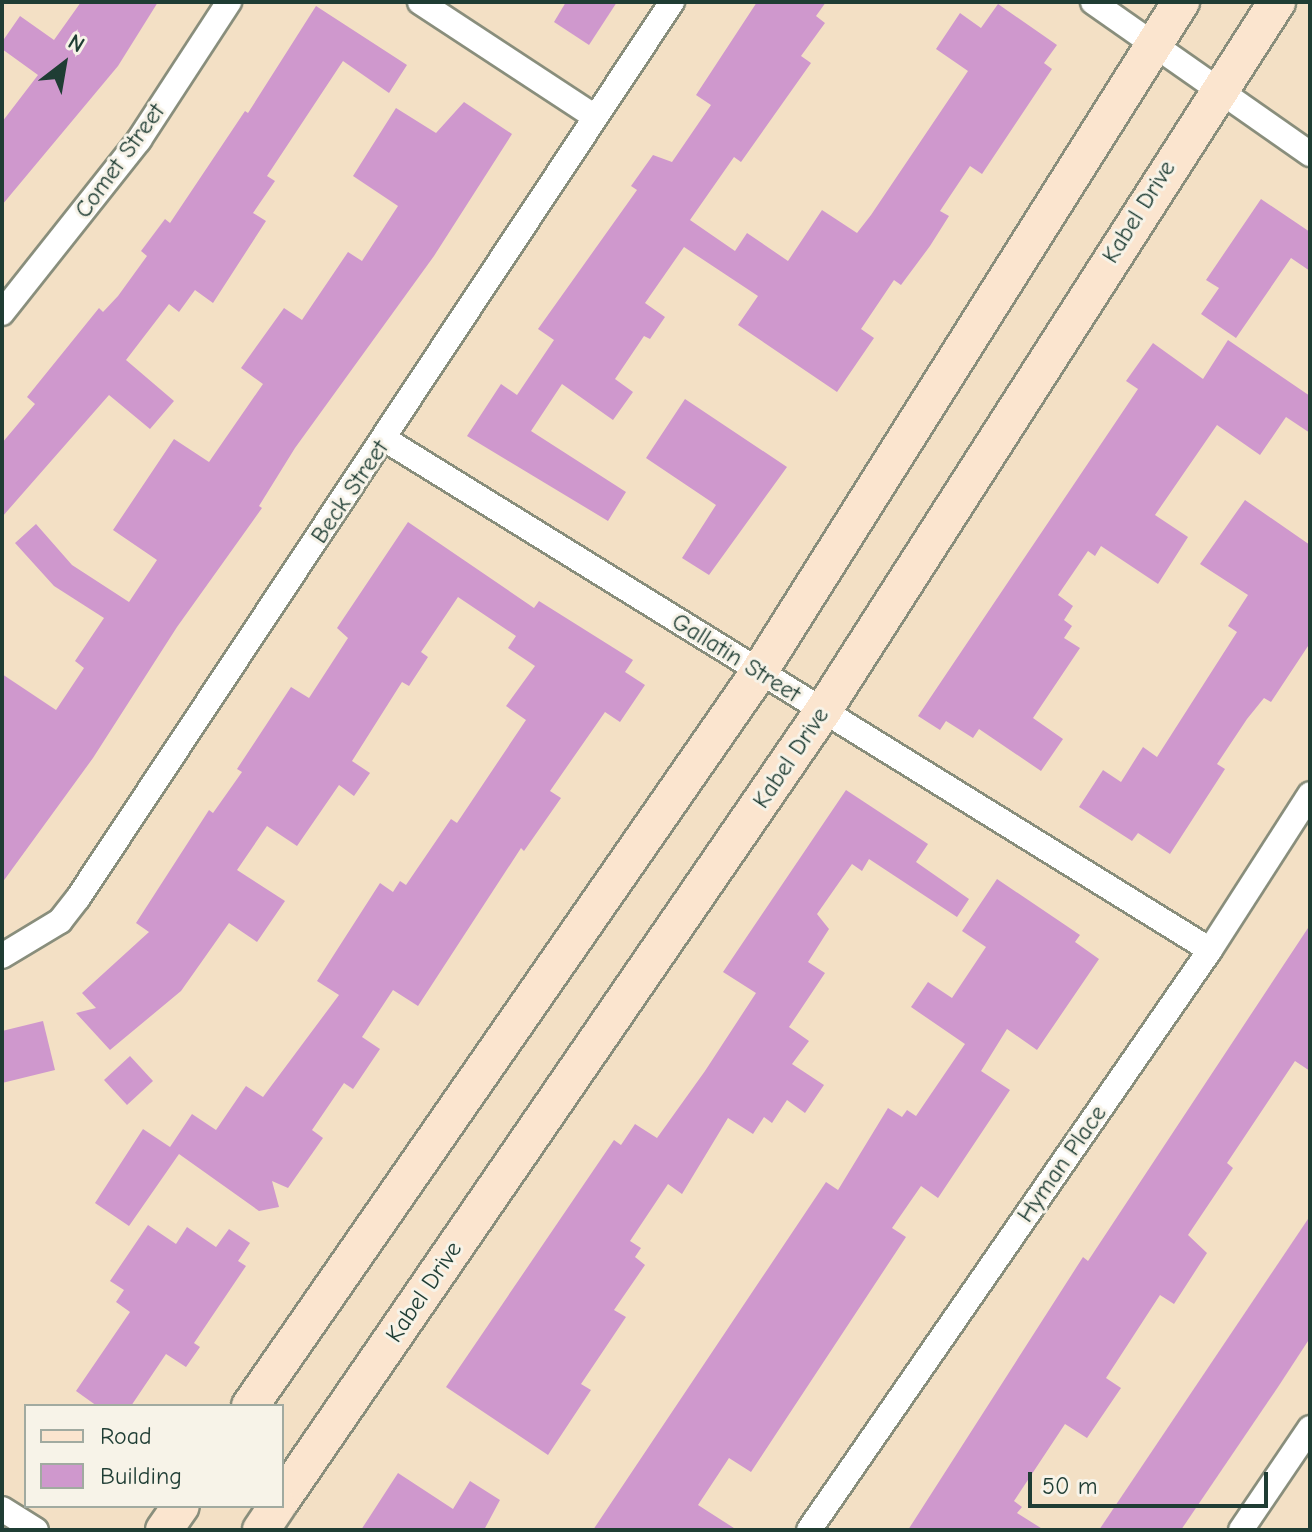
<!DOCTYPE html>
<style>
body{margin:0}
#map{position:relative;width:1312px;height:1532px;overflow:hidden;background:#f3e0c5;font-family:"Comic Neue",sans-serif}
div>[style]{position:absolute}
.building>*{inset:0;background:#cf98cd}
.roads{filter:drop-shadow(2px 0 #898e7c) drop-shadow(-2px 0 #898e7c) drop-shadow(0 2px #898e7c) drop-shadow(0 -2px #898e7c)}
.street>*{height:24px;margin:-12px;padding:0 12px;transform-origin:12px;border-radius:12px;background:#fff}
.secondary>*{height:36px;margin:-18px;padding:0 18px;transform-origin:18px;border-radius:18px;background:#fbe5cf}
span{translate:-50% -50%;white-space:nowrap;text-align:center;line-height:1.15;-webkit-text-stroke:6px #f7f3e8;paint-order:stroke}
.street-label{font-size:24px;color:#1f3d34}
.frame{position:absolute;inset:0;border:4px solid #1f3d34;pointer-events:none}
.legend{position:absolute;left:24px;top:1404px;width:260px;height:104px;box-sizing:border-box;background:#f7f3e8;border:2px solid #a1aaa0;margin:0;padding:10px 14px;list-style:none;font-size:24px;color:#1f3d34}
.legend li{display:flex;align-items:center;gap:16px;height:40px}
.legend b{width:40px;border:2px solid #a1aaa0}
.north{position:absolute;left:24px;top:24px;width:80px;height:80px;-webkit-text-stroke:6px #f7f3e8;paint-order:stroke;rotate:31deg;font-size:22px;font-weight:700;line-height:32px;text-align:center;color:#1f3d34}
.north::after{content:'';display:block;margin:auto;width:28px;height:36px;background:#1f3d34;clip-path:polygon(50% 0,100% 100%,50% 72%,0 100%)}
.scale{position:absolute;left:1028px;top:1472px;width:240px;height:36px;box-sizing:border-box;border:4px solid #1f3d34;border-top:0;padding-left:10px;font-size:24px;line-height:28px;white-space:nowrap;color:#1f3d34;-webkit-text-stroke:6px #f7f3e8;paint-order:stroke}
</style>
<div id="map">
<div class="building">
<i style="clip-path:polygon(81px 2px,158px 2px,118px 66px,2px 205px,2px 122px,38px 75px,2px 49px,2px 42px,20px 16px,54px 40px)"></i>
<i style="clip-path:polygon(566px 2px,617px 2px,589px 45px,554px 22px)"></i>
<i style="clip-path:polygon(757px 2px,826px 2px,816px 16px,825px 23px,801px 56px,811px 63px,741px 162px,734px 157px,690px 220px,735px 251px,747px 233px,788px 261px,822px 210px,857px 233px,871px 215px,968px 71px,936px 49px,960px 13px,981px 28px,998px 4px,1057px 45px,1044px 63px,1052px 69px,982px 174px,970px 166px,940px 211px,949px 216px,930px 246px,901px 285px,894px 280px,861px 329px,874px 338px,837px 392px,738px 325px,758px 296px,684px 247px,645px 303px,665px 317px,650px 339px,644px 336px,615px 379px,633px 392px,613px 420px,562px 384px,531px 431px,626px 492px,608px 521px,467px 436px,501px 384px,517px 395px,554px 340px,538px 329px,637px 190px,631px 186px,653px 155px,672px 162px,711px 105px,696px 95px)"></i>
<i style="clip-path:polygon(316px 6px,407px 65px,389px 93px,343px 61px,267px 176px,275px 181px,253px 213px,266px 221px,213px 303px,195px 290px,179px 312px,169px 304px,126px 360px,174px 401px,150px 429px,109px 395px,2px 517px,2px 443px,35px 404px,27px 397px,99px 308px,103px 312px,118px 296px,147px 256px,141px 251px,165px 219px,170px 223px,245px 111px,248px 113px)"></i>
<i style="clip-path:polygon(464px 102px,512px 134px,434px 256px,295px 448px,259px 506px,262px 508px,177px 627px,93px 758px,2px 883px,2px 674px,56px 710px,84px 668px,75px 661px,104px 618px,54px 586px,15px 543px,36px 524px,72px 565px,129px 602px,157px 560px,113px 530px,174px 439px,209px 462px,263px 384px,241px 368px,284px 308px,302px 320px,348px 252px,362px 261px,398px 206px,353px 176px,396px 108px,436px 133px)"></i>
<i style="clip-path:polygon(1261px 199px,1310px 232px,1310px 271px,1291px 258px,1236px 338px,1201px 314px,1219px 288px,1206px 280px)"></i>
<i style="clip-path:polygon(1228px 340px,1310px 396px,1310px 433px,1286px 417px,1260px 455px,1217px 425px,1155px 515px,1188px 537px,1158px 584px,1101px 546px,1095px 556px,1088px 551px,1058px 595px,1073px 606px,1064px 620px,1072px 626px,1064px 638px,1080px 648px,1033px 718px,1063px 739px,1041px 771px,979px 729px,973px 738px,946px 721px,940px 730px,918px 716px,1138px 389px,1126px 381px,1153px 343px,1203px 379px)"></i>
<i style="clip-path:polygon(685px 399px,787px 467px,709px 575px,682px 558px,716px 505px,646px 458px)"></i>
<i style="clip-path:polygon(1245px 500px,1310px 545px,1310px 643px,1271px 702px,1264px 698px,1247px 719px,1217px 764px,1225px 769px,1170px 854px,1138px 833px,1132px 841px,1079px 807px,1103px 770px,1121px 782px,1143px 747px,1157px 757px,1237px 632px,1228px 626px,1248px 595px,1200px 564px)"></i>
<i style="clip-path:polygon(408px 522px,534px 608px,539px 601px,633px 660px,625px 672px,645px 685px,620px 722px,605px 712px,550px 791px,561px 798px,524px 851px,521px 848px,418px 1006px,393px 990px,362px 1037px,380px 1049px,353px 1089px,344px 1083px,312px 1130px,323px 1138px,288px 1188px,272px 1181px,279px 1207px,259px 1211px,179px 1154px,129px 1226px,95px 1203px,143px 1129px,170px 1147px,192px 1114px,216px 1130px,246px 1086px,263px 1097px,339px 995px,317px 981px,380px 883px,393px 892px,400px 881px,406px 885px,451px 819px,457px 823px,526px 720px,506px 706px,535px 666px,508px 648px,516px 636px,458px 597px,421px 652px,428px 657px,409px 686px,402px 682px,352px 761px,370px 773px,354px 796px,339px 785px,297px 846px,267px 826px,237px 870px,285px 901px,257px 942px,229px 923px,181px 991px,110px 1050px,76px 1013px,96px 1008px,82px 993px,149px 932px,136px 923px,209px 810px,213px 813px,242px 772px,237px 769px,291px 687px,309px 698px,348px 638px,337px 628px)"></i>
<i style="clip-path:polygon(846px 790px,928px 844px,916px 862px,969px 899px,957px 917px,869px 859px,862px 871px,852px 864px,817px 914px,829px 929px,808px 962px,825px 973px,789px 1027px,809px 1041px,792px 1064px,824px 1085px,805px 1113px,787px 1100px,772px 1123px,764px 1117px,753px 1134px,728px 1118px,682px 1194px,668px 1184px,630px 1241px,641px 1248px,635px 1257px,645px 1265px,614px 1310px,626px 1317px,581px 1384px,591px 1390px,548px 1455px,446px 1387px,614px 1140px,621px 1145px,635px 1124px,657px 1138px,705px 1071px,756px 993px,723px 972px)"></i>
<i style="clip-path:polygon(997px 879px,1080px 935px,1075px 942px,1099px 959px,1037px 1050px,1007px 1029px,981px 1071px,1010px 1090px,938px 1198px,921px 1186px,892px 1228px,906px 1237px,751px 1472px,729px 1458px,698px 1505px,737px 1530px,593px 1530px,826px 1182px,838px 1190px,888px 1108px,902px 1117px,907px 1110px,916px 1116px,965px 1044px,911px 1007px,928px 982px,952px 998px,986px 947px,962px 931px)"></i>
<i style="clip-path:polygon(1310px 925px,1310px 1071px,1295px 1061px,1227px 1163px,1233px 1168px,1188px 1235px,1207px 1253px,1174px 1304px,1160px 1295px,1106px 1378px,1121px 1388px,1087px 1438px,1065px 1424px,1014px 1501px,1022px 1507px,1017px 1513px,1044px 1530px,908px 1530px,1083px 1257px,1088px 1261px)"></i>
<i style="clip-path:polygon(43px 1021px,55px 1070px,2px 1083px,2px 1031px)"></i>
<i style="clip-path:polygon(130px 1056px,153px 1081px,127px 1105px,104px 1080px)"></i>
<i style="clip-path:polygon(1310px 1216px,1310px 1338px,1278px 1387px,1181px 1530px,1099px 1530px)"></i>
<i style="clip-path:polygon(148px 1225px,176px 1244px,187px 1227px,216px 1247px,229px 1229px,250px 1243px,238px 1261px,246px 1266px,194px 1343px,200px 1347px,186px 1367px,166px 1354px,131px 1406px,97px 1406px,76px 1391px,130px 1312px,116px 1302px,124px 1290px,110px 1281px)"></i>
<i style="clip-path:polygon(398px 1473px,453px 1509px,470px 1481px,500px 1500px,484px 1530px,361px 1530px)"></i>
</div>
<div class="roads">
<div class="street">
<i style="left:420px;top:2px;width:209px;rotate:33.3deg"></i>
<i style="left:1093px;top:2px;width:265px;rotate:35deg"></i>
<i style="left:2px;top:313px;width:221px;rotate:-51.6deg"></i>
<i style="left:139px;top:140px;width:165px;rotate:-56.9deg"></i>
<i style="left:386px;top:440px;width:969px;rotate:31.75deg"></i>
<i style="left:2px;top:956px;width:68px;rotate:-31.1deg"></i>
<i style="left:60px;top:921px;width:29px;rotate:-52deg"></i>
<i style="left:78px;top:898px;width:1075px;rotate:-56.46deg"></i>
<i style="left:2px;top:1509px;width:40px;rotate:32deg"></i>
<i style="left:809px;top:1530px;width:705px;rotate:-55.34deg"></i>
<i style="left:1210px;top:950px;width:185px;rotate:-57.3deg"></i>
<i style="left:1241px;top:1530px;width:123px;rotate:-55.9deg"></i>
</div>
<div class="secondary">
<i style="left:250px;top:1406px;width:893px;rotate:-55.26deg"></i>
<i style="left:759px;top:672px;width:792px;rotate:-57.8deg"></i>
<i style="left:282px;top:1499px;width:956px;rotate:-55.53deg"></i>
<i style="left:823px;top:711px;width:842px;rotate:-57.37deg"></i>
<i style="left:164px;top:1530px;width:29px;rotate:-55deg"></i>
<i style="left:261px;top:1530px;width:29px;rotate:-56deg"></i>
</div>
</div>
<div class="street-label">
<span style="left:120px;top:161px;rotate:-54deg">Comet Street</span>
<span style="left:1139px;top:212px;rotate:-58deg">Kabel Drive</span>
<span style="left:350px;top:492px;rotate:-56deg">Beck Street</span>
<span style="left:736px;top:658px;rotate:32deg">Gallatin Street</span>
<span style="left:791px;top:758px;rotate:-56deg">Kabel Drive</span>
<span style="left:1062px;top:1164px;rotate:-55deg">Hyman Place</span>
<span style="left:424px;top:1292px;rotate:-56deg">Kabel Drive</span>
</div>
<div class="frame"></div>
<ul class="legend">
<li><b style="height:10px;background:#fbe5cf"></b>Road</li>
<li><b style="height:22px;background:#cf98cd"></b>Building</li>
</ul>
<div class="north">N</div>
<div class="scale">50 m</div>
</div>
